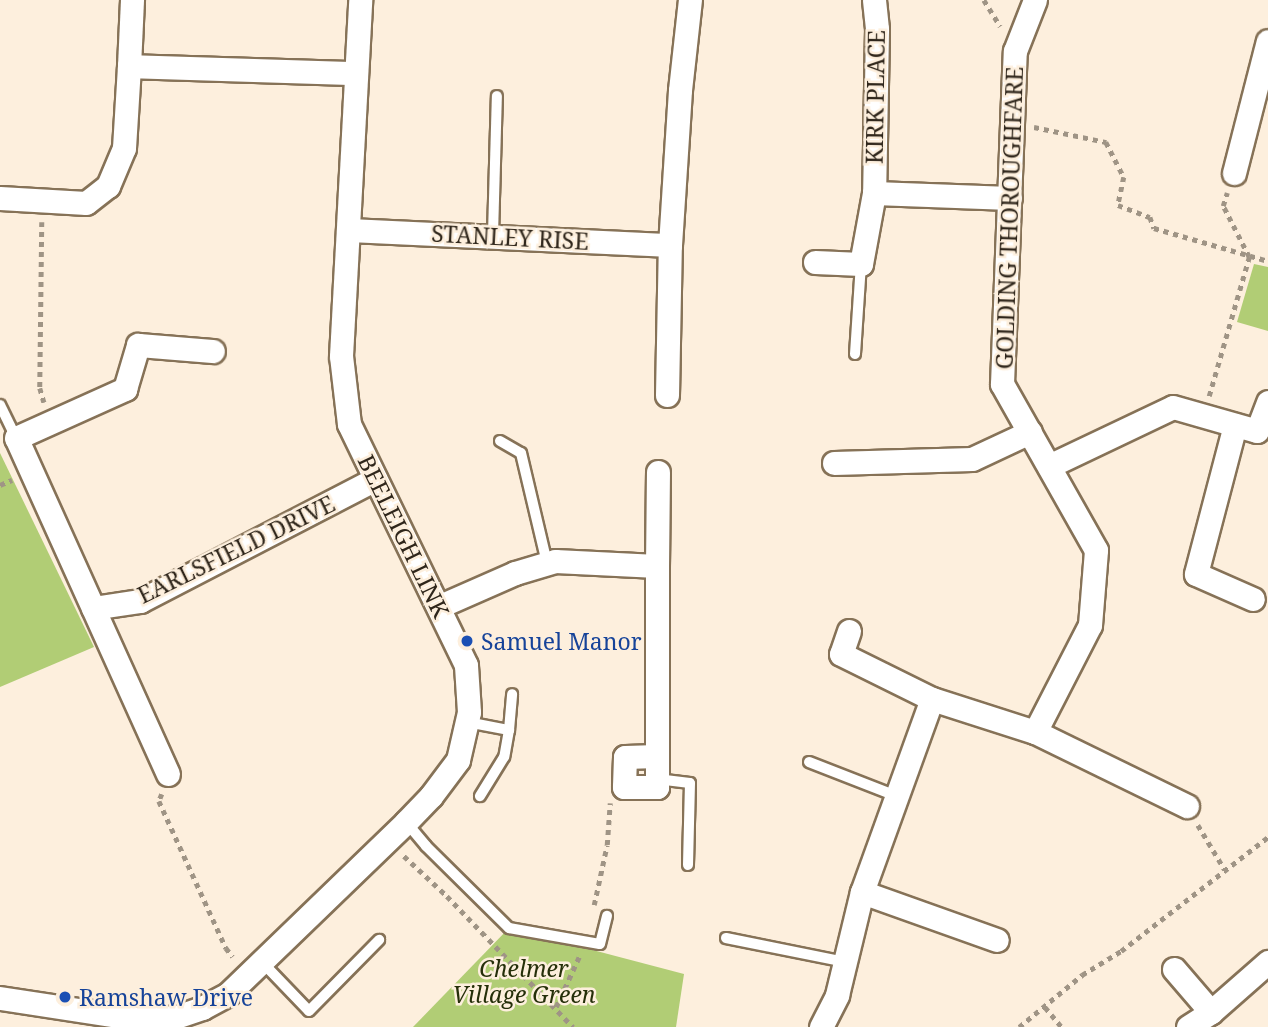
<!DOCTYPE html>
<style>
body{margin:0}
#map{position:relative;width:1268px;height:1027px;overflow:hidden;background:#fdefdd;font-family:"Noto Serif",serif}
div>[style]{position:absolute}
.green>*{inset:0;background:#b1cd75}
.path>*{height:4.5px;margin-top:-2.25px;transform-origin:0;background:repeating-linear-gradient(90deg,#9f9485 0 5px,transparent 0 10px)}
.roads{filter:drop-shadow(2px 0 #867257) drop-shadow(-2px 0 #867257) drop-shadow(0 2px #867257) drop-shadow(0 -2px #867257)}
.service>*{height:10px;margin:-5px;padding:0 5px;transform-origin:5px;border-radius:5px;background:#fff}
.minor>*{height:23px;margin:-11.5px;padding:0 11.5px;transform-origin:11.5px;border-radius:11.5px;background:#fff}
.dots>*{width:19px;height:19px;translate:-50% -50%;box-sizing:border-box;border:4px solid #fdefdd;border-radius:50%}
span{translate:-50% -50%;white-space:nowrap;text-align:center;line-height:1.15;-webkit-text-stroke:5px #fdefdd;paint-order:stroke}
.street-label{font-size:23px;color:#2f261b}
.transit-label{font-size:23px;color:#164399}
.left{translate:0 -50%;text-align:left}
.park-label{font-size:23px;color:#252f09;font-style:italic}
</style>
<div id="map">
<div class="green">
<i style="clip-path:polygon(1254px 264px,1268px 267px,1268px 331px,1237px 322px)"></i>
<i style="clip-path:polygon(0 453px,94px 647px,0 687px)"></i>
<i style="clip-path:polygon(509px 928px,684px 974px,676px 1027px,413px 1027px)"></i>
</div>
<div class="path">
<i style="left:984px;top:0;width:31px;rotate:58deg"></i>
<i style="left:1034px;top:127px;width:74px;rotate:11.8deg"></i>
<i style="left:1106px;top:142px;width:39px;rotate:63deg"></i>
<i style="left:1124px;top:177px;width:29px;rotate:102deg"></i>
<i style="left:1118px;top:205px;width:34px;rotate:21deg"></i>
<i style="left:1150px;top:217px;width:12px;rotate:70deg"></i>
<i style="left:1154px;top:228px;width:119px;rotate:16.1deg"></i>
<i style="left:42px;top:222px;width:166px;rotate:90.7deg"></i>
<i style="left:40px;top:388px;width:15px;rotate:74deg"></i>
<i style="left:1209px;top:396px;width:145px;rotate:-73.9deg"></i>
<i style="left:1249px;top:257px;width:57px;rotate:-117deg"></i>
<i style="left:1223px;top:206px;width:14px;rotate:-73deg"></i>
<i style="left:0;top:485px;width:13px;rotate:-23deg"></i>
<i style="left:162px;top:794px;width:8px;rotate:113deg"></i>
<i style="left:159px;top:801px;width:162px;rotate:65.5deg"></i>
<i style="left:226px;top:948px;width:11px;rotate:52deg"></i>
<i style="left:1198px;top:825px;width:52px;rotate:59deg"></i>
<i style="left:404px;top:856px;width:59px;rotate:42.9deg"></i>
<i style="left:447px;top:896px;width:182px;rotate:46.1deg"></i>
<i style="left:594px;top:905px;width:61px;rotate:-77.8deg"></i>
<i style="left:607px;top:845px;width:42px;rotate:-85.9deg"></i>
<i style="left:556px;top:1007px;width:55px;rotate:-65.3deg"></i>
<i style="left:1045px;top:1007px;width:26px;rotate:50deg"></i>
<i style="left:1019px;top:1027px;width:82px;rotate:-39.5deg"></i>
<i style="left:1082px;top:975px;width:46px;rotate:-31.6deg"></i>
<i style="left:1121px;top:951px;width:186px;rotate:-37.8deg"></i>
</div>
<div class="roads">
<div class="service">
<i style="left:493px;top:235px;width:139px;rotate:-88.4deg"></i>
<i style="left:855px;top:354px;width:90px;rotate:-86.2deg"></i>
<i style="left:0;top:405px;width:37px;rotate:64deg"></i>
<i style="left:500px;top:441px;width:24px;rotate:30deg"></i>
<i style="left:521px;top:453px;width:113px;rotate:76.7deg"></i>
<i style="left:467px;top:722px;width:43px;rotate:10.8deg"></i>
<i style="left:509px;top:730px;width:27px;rotate:100deg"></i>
<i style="left:504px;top:757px;width:46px;rotate:121.6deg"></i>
<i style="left:509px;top:730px;width:36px;rotate:-85deg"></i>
<i style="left:809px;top:762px;width:93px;rotate:21.3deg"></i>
<i style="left:657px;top:779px;width:33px;rotate:7deg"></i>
<i style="left:690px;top:783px;width:82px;rotate:91.4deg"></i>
<i style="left:406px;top:822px;width:31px;rotate:50deg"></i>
<i style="left:426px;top:846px;width:117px;rotate:44.7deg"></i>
<i style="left:509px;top:928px;width:92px;rotate:10deg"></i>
<i style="left:600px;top:944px;width:29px;rotate:-76deg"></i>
<i style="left:726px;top:938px;width:121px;rotate:11.4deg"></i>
<i style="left:261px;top:961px;width:69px;rotate:46.2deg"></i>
<i style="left:309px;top:1011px;width:100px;rotate:-45.4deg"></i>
</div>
<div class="minor">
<i style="left:874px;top:0;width:29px;rotate:84deg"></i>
<i style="left:877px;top:29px;width:164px;rotate:91deg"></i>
<i style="left:874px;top:193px;width:136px;rotate:2.1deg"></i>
<i style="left:129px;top:66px;width:66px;rotate:-87.4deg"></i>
<i style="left:1234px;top:173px;width:136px;rotate:-75.6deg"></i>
<i style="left:0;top:198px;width:86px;rotate:3.3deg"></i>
<i style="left:86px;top:203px;width:28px;rotate:-38deg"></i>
<i style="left:108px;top:186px;width:41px;rotate:-67.2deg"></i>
<i style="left:124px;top:148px;width:82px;rotate:-86.5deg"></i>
<i style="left:129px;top:66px;width:225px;rotate:1.8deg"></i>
<i style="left:350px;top:230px;width:320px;rotate:2.7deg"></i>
<i style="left:815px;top:262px;width:46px;rotate:2.5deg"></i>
<i style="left:861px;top:264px;width:72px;rotate:-79.6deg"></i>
<i style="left:667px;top:395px;width:150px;rotate:-88.9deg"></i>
<i style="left:670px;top:245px;width:155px;rotate:-86.3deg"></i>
<i style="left:680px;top:90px;width:91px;rotate:-83.7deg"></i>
<i style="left:1235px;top:425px;width:154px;rotate:104.7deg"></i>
<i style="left:1196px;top:574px;width:62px;rotate:23.7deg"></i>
<i style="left:834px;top:463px;width:138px;rotate:-1.7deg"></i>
<i style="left:972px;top:459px;width:64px;rotate:-25deg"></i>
<i style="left:1049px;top:466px;width:137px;rotate:-25.4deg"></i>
<i style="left:1173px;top:407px;width:87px;rotate:15.9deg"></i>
<i style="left:1257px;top:431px;width:31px;rotate:-69deg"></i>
<i style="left:440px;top:606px;width:82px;rotate:-23.7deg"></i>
<i style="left:515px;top:573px;width:42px;rotate:-16.7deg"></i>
<i style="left:555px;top:561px;width:102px;rotate:2.8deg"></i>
<i style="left:657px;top:566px;width:94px;rotate:-89.4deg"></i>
<i style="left:93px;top:608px;width:48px;rotate:-8.5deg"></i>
<i style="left:140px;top:601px;width:265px;rotate:-27.4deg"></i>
<i style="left:849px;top:631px;width:24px;rotate:109deg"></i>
<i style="left:841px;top:654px;width:102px;rotate:26.3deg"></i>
<i style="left:1035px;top:732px;width:169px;rotate:26deg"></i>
<i style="left:657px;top:756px;width:32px;rotate:178deg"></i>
<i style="left:625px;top:757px;width:30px;rotate:92deg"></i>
<i style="left:624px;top:787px;width:33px"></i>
<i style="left:657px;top:787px;width:221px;rotate:-90deg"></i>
<i style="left:168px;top:774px;width:369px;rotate:-114.3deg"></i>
<i style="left:16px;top:438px;width:120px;rotate:-24.2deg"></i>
<i style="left:125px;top:389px;width:46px;rotate:-73.5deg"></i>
<i style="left:138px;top:345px;width:75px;rotate:4.6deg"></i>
<i style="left:862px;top:892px;width:143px;rotate:19.6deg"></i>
<i style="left:1174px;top:969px;width:57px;rotate:49.3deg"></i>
<i style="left:0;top:998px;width:140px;rotate:8.7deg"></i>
<i style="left:138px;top:1019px;width:38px;rotate:-3deg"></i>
<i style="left:176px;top:1017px;width:28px;rotate:-19deg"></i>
<i style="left:202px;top:1008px;width:30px;rotate:-28deg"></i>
<i style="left:228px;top:994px;width:248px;rotate:-44deg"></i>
<i style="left:406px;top:822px;width:36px;rotate:-46deg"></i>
<i style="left:431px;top:796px;width:45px;rotate:-53.1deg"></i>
<i style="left:458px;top:760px;width:49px;rotate:-77.1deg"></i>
<i style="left:469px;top:712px;width:47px;rotate:-93.7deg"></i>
<i style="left:466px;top:665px;width:268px;rotate:-115.9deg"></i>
<i style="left:349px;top:424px;width:68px;rotate:-96.7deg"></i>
<i style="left:341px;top:356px;width:357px;rotate:-86.9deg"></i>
<i style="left:821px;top:1027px;width:36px;rotate:-63deg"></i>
<i style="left:837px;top:995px;width:106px;rotate:-76.4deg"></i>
<i style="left:862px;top:892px;width:205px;rotate:-70.1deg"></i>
<i style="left:932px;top:699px;width:108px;rotate:17.8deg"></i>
<i style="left:1035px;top:732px;width:120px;rotate:-62.8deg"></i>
<i style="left:1090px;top:625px;width:75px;rotate:-85.4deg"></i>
<i style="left:1096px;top:550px;width:191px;rotate:-119.5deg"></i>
<i style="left:1002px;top:384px;width:333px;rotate:-87.8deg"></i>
<i style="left:1015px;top:51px;width:55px;rotate:-68.6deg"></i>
<i style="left:1188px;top:1027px;width:27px;rotate:-33deg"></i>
<i style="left:1211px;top:1012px;width:76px;rotate:-41.3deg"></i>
</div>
</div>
<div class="dots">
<i style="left:467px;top:641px;background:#1a4fb4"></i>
<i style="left:65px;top:997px;background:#1a4fb4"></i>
</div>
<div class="street-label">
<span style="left:875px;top:97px;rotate:-89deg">KIRK PLACE</span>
<span style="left:1009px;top:218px;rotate:-88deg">GOLDING THOROUGHFARE</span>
<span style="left:510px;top:237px;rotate:3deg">STANLEY RISE</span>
<span style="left:404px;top:536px;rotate:64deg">BEELEIGH LINK</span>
<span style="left:236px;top:549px;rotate:-26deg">EARLSFIELD DRIVE</span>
</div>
<div class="transit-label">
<span class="left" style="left:481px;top:641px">Samuel Manor</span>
<span class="left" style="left:79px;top:997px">Ramshaw Drive</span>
</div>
<div class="park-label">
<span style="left:524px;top:981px">Chelmer<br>Village Green</span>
</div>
</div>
